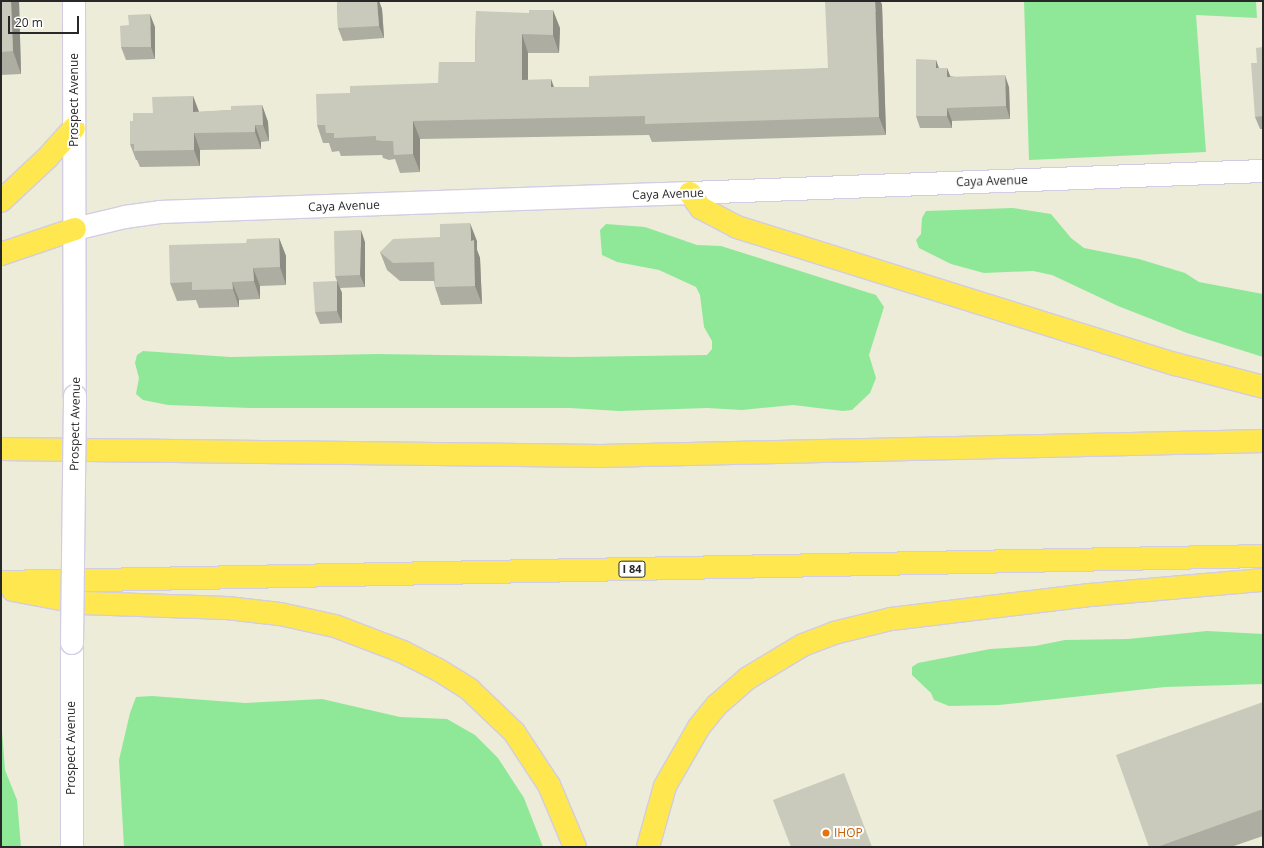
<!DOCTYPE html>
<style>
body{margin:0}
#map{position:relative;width:1264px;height:848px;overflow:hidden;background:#ececd8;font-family:"Open Sans",sans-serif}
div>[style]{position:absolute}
.green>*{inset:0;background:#8fe897}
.roads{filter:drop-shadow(1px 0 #d2cde3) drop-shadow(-1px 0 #d2cde3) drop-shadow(0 1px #d2cde3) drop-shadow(0 -1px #d2cde3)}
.street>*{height:22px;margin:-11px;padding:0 11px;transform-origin:11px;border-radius:11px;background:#fff}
.secondary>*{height:22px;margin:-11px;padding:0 11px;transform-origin:11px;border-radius:11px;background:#fff}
.highway>*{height:22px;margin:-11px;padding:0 11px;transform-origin:11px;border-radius:11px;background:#ffe74f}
.bridges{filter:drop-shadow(1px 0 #d2cde3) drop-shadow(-1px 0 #d2cde3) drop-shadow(0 1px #d2cde3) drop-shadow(0 -1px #d2cde3)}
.secondary-bridge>*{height:22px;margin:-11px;padding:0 11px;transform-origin:11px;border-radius:11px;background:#fff}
.wall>*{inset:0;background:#adaea1}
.shaded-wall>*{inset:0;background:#8d8d83}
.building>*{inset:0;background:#c9cabb}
.dots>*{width:11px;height:11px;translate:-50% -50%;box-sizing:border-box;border:2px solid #fff;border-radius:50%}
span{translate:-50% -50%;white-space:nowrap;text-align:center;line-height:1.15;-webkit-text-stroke:4px #fff;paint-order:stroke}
.shield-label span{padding:1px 3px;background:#fff;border:1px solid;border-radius:3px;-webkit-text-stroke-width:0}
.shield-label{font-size:11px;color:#282828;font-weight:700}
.street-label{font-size:12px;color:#282828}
.food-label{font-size:12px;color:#c56008}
.left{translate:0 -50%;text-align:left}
.frame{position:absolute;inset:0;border:2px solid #282828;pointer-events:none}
.scale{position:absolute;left:8px;top:16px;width:71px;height:18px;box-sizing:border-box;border:2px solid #282828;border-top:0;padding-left:5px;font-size:12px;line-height:14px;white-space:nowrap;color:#282828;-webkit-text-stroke:3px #fff;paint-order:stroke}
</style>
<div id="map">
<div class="green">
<i style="clip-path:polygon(1024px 1px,1256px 1px,1257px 18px,1196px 15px,1206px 152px,1029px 160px)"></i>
<i style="clip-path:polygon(1013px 208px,1051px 214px,1071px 238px,1084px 248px,1139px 259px,1185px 273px,1199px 282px,1263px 294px,1263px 357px,1187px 333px,1118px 306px,1052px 275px,1033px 271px,984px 273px,951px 264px,919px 248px,916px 240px,921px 234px,922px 218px,926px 211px)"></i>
<i style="clip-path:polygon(606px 224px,645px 227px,697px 245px,721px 246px,876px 295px,884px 307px,869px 355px,876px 378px,870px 393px,852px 410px,843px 411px,793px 405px,742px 410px,707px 408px,619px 411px,570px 408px,250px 408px,168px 405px,143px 400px,136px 394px,139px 378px,135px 363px,137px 355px,143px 351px,230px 357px,377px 354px,572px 357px,707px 355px,712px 349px,712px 341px,704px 327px,700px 295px,696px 287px,659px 270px,617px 262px,602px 255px,600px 230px)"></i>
<i style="clip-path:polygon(1207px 631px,1263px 634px,1263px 684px,1165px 687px,999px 705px,949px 706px,934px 700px,931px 693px,912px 675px,912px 667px,918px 663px,990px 649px,1035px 646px,1065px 640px,1128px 639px)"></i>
<i style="clip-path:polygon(152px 696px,245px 703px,322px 699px,400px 717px,447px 719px,475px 735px,498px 758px,524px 798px,543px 847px,124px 847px,119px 760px,130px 713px,136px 697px)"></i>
<i style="clip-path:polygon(1px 718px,5px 770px,17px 800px,21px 847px,1px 847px)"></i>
</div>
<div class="roads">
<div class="street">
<i style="left:690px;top:193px;width:573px;rotate:-2.2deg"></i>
</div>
<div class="secondary">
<i style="left:74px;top:1px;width:395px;rotate:89.9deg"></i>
<i style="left:75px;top:229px;width:51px;rotate:-13.5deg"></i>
<i style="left:125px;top:217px;width:35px;rotate:-8deg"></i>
<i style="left:160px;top:212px;width:530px;rotate:-2.05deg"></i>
<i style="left:72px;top:643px;width:204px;rotate:90deg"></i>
</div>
<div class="highway">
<i style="left:690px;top:193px;width:19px;rotate:54deg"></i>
<i style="left:701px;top:208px;width:41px;rotate:27.8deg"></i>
<i style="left:737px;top:227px;width:459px;rotate:17.4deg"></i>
<i style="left:1175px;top:364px;width:91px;rotate:14.6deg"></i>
<i style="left:1px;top:201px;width:63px;rotate:-43.1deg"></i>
<i style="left:47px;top:158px;width:40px;rotate:-48deg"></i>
<i style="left:1px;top:254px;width:78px;rotate:-18.7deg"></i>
<i style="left:1px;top:449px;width:599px;rotate:0.67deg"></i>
<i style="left:600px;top:456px;width:663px;rotate:-1.3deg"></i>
<i style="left:1px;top:582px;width:1262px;rotate:-1.18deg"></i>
<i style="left:13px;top:590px;width:70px;rotate:10.7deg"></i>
<i style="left:82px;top:603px;width:145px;rotate:2deg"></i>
<i style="left:227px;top:608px;width:53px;rotate:6.5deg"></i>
<i style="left:280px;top:614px;width:56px;rotate:12.3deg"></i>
<i style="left:335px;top:626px;width:73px;rotate:20.9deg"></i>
<i style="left:403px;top:652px;width:38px;rotate:27deg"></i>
<i style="left:437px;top:669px;width:39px;rotate:32deg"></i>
<i style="left:470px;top:690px;width:61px;rotate:43.7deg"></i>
<i style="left:514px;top:732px;width:64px;rotate:56.6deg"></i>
<i style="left:549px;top:785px;width:67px;rotate:67.2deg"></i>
<i style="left:648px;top:847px;width:63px;rotate:-74.4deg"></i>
<i style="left:665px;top:786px;width:68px;rotate:-60deg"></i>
<i style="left:699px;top:727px;width:28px;rotate:-51deg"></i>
<i style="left:717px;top:705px;width:41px;rotate:-41.1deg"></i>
<i style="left:748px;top:678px;width:64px;rotate:-31deg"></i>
<i style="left:803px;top:645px;width:33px;rotate:-21deg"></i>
<i style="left:834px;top:633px;width:59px;rotate:-13.8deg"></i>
<i style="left:891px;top:619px;width:200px;rotate:-6.9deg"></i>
<i style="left:1090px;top:595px;width:174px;rotate:-5deg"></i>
</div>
</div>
<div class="bridges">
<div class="secondary-bridge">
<i style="left:72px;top:643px;width:247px;rotate:-89.3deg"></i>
</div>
</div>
<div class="wall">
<i style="clip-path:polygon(1px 1px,19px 1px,21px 74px,1px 75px)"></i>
<i style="clip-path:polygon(337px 1px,379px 1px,382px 9px,384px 38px,343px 41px,338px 28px)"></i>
<i style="clip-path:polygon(882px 4px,886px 135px,652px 142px,649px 135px,420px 139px,420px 172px,400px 173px,395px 159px,389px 160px,383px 158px,382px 155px,341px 156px,339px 151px,332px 152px,329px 143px,323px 143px,317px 125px,350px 93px,438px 83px,475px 62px,476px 11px,560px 28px,559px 53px,528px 53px,528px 80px,554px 87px,589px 87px,828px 68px)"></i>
<i style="clip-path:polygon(129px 25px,155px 27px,155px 59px,126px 60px,121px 47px)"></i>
<i style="clip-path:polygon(1263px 47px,1263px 129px,1260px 129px,1255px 117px,1257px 63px)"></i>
<i style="clip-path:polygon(936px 60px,939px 68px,947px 68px,950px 76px,1009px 87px,1010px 119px,952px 121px,952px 128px,920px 128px,916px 116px)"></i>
<i style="clip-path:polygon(193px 96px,199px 112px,231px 110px,262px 105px,268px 122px,269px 141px,261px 142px,261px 149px,200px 150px,200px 166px,140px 167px,137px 160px,136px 160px,130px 144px,153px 113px)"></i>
<i style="clip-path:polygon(279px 238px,286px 256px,286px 285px,260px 286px,260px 299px,239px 300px,239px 307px,199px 308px,196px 300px,177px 301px,170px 283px,246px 243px)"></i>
<i style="clip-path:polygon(477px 241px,477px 250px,480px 258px,482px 304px,441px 305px,435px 287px,434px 281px,400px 281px,387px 270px,380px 252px)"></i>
<i style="clip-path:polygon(365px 242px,365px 287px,340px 288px,342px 293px,342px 323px,320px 324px,315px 312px,337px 281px,335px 276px)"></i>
<i style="clip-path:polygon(1263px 702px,1263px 836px,1231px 847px,1149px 847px)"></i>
</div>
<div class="shaded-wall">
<i style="clip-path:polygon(11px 1px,19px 1px,21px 74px,13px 51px)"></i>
<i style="clip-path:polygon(377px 1px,379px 1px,382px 9px,384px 38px,379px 26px)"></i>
<i style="clip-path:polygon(875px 1px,880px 1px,882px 4px,886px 135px,879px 117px)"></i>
<i style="clip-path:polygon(553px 10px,560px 28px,559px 53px,553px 35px)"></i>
<i style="clip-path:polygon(150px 14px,155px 27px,155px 59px,151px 47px)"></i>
<i style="clip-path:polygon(522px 34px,528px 53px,528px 98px,522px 80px)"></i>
<i style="clip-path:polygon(936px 60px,940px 72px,936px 68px)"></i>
<i style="clip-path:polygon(947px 68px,952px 81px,947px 77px)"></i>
<i style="clip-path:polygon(1005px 75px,1009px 87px,1010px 119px,1006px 106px)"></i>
<i style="clip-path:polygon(551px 79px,558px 98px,551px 87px)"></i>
<i style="clip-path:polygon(193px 96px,199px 112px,193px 112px)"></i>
<i style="clip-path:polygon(262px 105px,268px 122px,269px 141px,263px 125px)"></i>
<i style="clip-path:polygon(947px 108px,952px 121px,952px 128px,947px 116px)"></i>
<i style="clip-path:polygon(413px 121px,420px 139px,420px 172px,413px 154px)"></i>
<i style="clip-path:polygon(255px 125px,261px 142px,261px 149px,255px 132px)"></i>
<i style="clip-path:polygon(194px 133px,200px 150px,200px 166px,194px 150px)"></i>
<i style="clip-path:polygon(470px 223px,477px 241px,477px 250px,480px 258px,482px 304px,475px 286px,471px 241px)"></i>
<i style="clip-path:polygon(361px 230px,365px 242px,365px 287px,360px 275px)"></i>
<i style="clip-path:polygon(279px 238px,286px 256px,286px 285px,280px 267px)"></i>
<i style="clip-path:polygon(253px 268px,260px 286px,260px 299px,254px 281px)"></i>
<i style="clip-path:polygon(337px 281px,342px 293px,342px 323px,337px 311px)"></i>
<i style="clip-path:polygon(232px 282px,239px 300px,239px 307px,233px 289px)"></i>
</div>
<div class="building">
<i style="clip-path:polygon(1px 1px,11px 1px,13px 51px,1px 52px)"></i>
<i style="clip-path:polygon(337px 1px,377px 1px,379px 26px,338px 28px)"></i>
<i style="clip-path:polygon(825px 1px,875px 1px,879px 117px,645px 124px,645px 116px,413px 121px,413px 154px,394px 155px,393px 141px,382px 141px,376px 140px,376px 136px,334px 138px,334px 133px,326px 133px,325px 125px,317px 125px,316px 94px,350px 93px,350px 86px,438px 83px,439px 62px,475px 62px,476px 11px,529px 13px,529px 10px,553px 10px,553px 35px,522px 34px,522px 80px,551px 79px,551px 87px,589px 87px,589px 76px,828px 68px)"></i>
<i style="clip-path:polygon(150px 14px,151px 47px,121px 47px,120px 26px,129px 25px,128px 15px)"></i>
<i style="clip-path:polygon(1263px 47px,1263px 116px,1255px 117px,1251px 63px,1257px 63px,1256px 48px)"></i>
<i style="clip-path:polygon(916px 59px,936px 60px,936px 68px,947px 68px,947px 77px,1005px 75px,1006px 106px,947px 108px,947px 116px,916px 116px)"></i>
<i style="clip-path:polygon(193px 96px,193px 112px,231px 110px,231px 106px,262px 105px,263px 125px,255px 125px,255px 132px,194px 133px,194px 150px,134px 151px,134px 144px,130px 144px,130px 121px,133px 121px,133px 113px,153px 113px,152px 97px)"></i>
<i style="clip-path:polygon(470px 223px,471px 241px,474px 240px,475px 286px,435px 287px,434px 262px,393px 263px,380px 252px,393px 239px,440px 237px,440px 224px)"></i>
<i style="clip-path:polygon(361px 230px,360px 275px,335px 276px,334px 231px)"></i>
<i style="clip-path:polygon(279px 238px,280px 267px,253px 268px,254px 281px,232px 282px,233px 289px,192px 290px,192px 282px,170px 283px,169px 245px,246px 243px,247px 239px)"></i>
<i style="clip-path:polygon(337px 281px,337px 311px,315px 312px,313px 282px)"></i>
<i style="clip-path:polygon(1263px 702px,1263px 809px,1157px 847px,1149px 847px,1116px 755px)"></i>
<i style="clip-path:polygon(844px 773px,872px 847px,791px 847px,773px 800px)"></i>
</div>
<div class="dots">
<i style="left:826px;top:833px;background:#e8710a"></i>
</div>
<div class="shield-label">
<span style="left:632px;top:569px">I 84</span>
</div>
<div class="street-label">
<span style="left:74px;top:100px;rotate:-90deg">Prospect Avenue</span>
<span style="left:992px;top:181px;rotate:-2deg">Caya Avenue</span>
<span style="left:668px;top:194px;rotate:-2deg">Caya Avenue</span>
<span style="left:344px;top:206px;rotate:-2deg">Caya Avenue</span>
<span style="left:75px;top:424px;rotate:-89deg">Prospect Avenue</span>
<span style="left:71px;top:748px;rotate:-90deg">Prospect Avenue</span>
</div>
<div class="food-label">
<span class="left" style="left:834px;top:833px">IHOP</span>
</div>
<div class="frame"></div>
<div class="scale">20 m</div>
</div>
